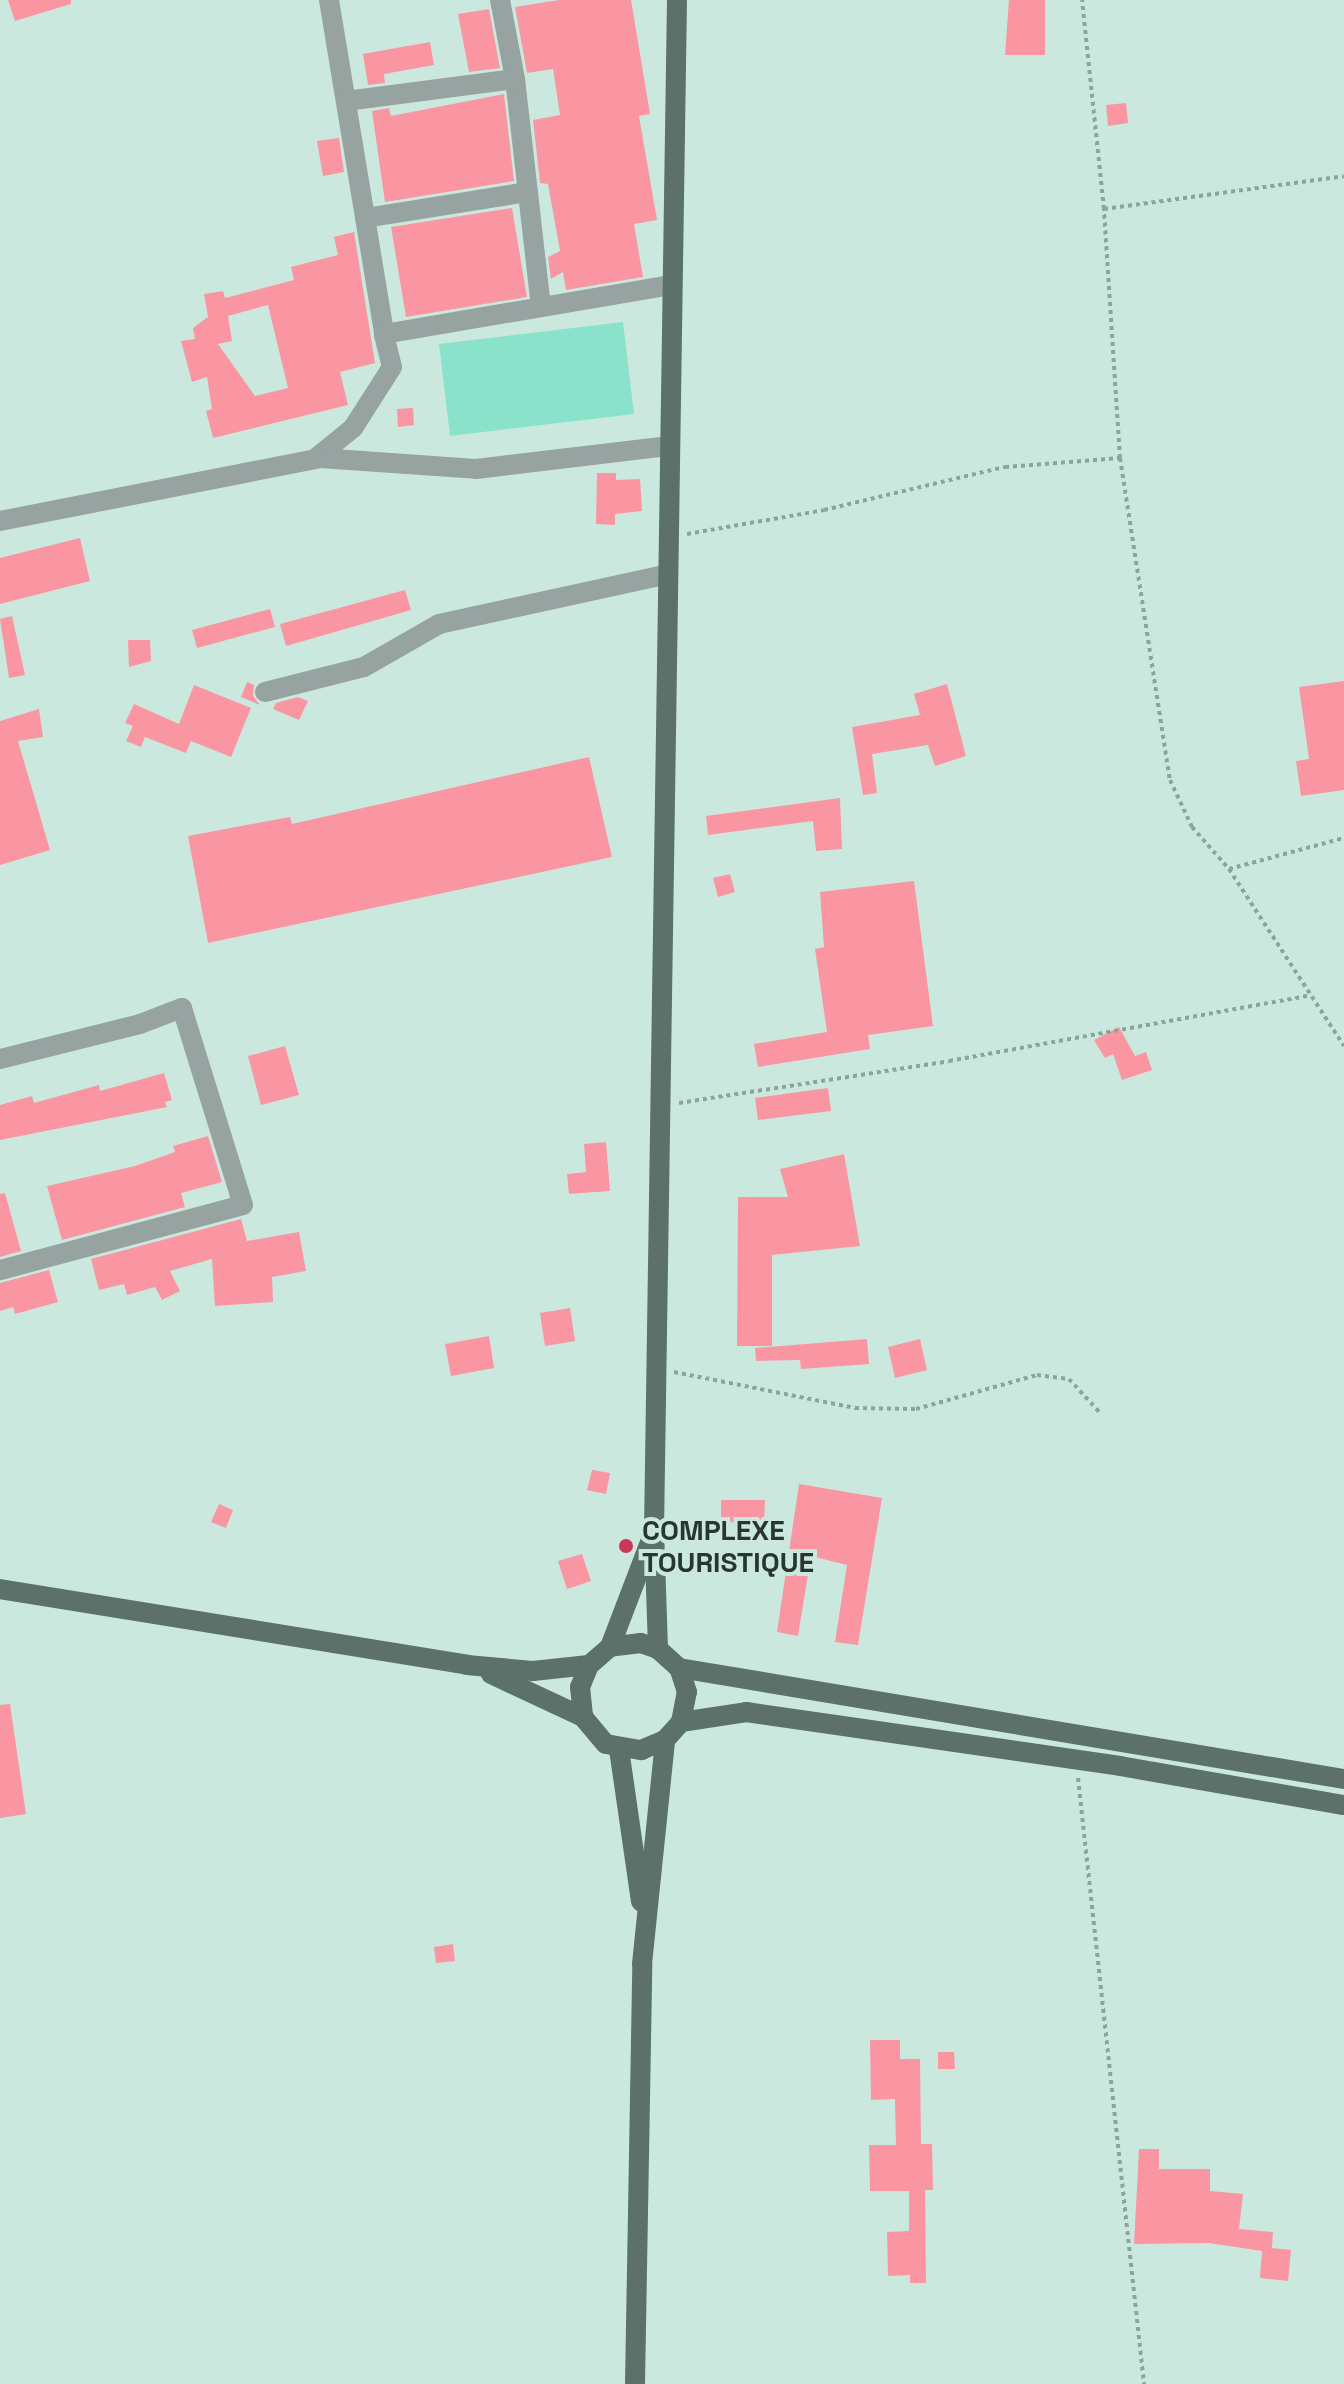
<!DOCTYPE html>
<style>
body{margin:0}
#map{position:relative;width:1344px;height:2384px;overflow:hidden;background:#cbe8df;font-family:"Space Grotesk",sans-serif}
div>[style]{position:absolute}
.green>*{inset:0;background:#8be2cb}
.building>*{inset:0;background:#fa96a1}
.path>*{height:4px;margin-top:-2px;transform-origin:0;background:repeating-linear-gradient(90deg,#8da49d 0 4px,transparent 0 8px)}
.minor>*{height:20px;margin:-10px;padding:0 10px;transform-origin:10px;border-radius:10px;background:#97a3a0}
.major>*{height:20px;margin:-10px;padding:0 10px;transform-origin:10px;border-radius:10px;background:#5b716a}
.dots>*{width:22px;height:22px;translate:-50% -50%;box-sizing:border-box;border:4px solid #cbe8df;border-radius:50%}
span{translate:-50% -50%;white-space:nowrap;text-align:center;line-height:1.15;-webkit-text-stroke:8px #cbe8df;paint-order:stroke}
.poi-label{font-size:28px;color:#293531;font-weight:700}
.left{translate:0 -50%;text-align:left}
</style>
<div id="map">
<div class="green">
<i style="clip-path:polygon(623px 322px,634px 414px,450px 436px,439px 344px)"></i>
</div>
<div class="building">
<i style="clip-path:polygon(8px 0,71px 0,71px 4px,15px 21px)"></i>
<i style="clip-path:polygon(559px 0,631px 0,650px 114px,639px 116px,657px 220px,634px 224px,643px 277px,566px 290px,563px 272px,551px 279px,548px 257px,560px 251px,548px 184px,540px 183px,533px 120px,560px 115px,553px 69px,527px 73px,515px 7px)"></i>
<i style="clip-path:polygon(1009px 0,1045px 0,1045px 55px,1005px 55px)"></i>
<i style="clip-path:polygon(489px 9px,500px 68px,469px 72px,458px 14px)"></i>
<i style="clip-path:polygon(430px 42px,434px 65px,384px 74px,385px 83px,368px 85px,363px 54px)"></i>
<i style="clip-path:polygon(504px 94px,514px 181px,385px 202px,372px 111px,389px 108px,391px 116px)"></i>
<i style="clip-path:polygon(1126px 103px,1128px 123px,1108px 126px,1106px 105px)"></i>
<i style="clip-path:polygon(339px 138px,344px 172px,323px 176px,317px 141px)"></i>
<i style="clip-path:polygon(512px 208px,527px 297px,406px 317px,391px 227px)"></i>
<i style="clip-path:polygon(evenodd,354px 232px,375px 363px,340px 372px,348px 405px,213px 438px,206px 411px,212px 409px,207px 377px,192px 382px,181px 341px,195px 339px,193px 328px,208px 317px,204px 294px,223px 291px,225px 298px,294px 280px,291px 267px,338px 255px,334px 237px,354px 232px,268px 305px,288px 388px,255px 396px,218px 344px,232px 341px,228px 316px,268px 305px)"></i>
<i style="clip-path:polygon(413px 408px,414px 425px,398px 427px,397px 409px)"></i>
<i style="clip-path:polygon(597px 473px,616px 473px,616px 480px,640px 479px,642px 511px,615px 514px,615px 525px,596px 524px)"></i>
<i style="clip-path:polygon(80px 538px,90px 581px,0 604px,0 558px)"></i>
<i style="clip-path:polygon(405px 590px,411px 610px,286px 646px,280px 624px)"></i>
<i style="clip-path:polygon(270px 609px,275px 627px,197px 648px,192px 630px)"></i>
<i style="clip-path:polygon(12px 616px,25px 675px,9px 678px,0 619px)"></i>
<i style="clip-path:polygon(128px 640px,150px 640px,151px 661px,129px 667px)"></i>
<i style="clip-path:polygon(1344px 681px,1344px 790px,1301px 796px,1296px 761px,1309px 759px,1299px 687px)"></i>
<i style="clip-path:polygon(247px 682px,254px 685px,253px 696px,260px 705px,241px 697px)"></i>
<i style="clip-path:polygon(947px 684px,966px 756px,935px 766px,928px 745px,872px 754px,877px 793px,863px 795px,852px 727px,920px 715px,914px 694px)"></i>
<i style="clip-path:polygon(194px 685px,251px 708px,231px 757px,191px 741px,186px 753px,145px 737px,141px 747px,126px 741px,133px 726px,125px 723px,134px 704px,179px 724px)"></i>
<i style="clip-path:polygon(298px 697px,308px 701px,299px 720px,273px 709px,276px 703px)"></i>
<i style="clip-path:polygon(39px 709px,43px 737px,18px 741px,50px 850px,0 865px,0 721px)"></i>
<i style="clip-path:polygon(589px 757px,612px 857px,208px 943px,188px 836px,290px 817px,292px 824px)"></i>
<i style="clip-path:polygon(840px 798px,842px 849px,816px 851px,813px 821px,708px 835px,706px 816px)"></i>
<i style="clip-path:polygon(730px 874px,735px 892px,718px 897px,713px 878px)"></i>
<i style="clip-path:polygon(914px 881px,933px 1026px,868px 1035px,870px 1049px,758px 1067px,754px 1044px,827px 1032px,815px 949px,824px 947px,820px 892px)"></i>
<i style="clip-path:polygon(1119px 1027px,1135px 1056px,1146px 1052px,1152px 1070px,1122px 1080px,1113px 1054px,1105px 1058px,1094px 1040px)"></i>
<i style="clip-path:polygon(285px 1046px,299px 1095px,261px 1105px,248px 1056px)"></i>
<i style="clip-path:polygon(164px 1073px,172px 1100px,165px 1102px,167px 1107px,0 1140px,0 1105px,32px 1096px,34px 1103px,99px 1085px,100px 1091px)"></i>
<i style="clip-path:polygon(828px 1088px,831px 1111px,758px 1120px,755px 1098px)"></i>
<i style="clip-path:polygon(208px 1136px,222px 1182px,181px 1193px,185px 1207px,62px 1240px,47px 1186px,135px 1166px,175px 1152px,173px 1146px)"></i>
<i style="clip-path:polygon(606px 1142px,610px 1191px,569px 1194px,567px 1174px,586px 1172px,584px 1144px)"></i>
<i style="clip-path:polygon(844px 1154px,860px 1246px,772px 1255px,772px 1346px,737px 1346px,738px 1197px,788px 1197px,780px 1169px)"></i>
<i style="clip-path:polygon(5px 1193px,21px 1251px,0 1257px,0 1194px)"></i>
<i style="clip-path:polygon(241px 1219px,247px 1241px,299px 1232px,306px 1271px,272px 1277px,273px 1302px,215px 1306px,212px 1259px,170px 1271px,180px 1291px,162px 1300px,155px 1287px,127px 1295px,124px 1284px,99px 1290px,91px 1259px)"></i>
<i style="clip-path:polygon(49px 1270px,58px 1302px,15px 1314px,13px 1307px,0 1311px,0 1283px)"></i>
<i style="clip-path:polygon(570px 1308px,575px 1341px,545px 1346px,540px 1313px)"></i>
<i style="clip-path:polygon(489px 1336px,494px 1368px,451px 1376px,445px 1344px)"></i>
<i style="clip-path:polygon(867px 1339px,869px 1364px,801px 1369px,800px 1360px,756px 1361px,755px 1348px)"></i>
<i style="clip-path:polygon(920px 1339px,927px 1370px,895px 1378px,888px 1347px)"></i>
<i style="clip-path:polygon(592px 1470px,610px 1473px,606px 1494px,587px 1490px)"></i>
<i style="clip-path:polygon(799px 1484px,882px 1498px,858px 1645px,835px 1642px,847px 1565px,811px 1556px,798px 1636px,777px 1632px)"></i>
<i style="clip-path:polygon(721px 1500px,765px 1500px,764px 1523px,721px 1522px)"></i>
<i style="clip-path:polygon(219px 1504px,233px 1510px,226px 1528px,211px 1522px)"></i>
<i style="clip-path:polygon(582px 1554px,591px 1581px,567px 1589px,558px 1561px)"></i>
<i style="clip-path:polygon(10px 1704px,26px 1814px,0 1818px,0 1705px)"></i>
<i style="clip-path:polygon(453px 1944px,455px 1961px,436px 1963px,434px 1947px)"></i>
<i style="clip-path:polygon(870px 2040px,900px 2040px,900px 2059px,920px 2059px,921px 2144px,932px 2144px,933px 2190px,925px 2190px,926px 2283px,910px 2283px,910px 2275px,888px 2276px,887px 2232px,909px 2231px,909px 2191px,870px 2191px,869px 2145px,896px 2145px,895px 2099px,871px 2100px)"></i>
<i style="clip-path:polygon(938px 2052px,954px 2052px,955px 2069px,938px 2069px)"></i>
<i style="clip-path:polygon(1139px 2149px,1159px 2149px,1159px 2169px,1210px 2169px,1210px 2191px,1243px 2194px,1239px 2229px,1273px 2232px,1272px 2248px,1291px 2250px,1288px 2281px,1260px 2278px,1262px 2251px,1209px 2243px,1134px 2244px)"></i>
</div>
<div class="path">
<i style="left:1104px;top:209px;width:242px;rotate:-7.8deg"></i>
<i style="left:1120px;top:458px;width:326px;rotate:81.2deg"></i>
<i style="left:1170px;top:780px;width:52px;rotate:64.9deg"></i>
<i style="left:1192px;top:827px;width:56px;rotate:48.6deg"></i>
<i style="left:1229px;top:869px;width:211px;rotate:57deg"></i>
<i style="left:687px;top:534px;width:139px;rotate:-9.9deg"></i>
<i style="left:824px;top:510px;width:186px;rotate:-13.4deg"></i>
<i style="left:1005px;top:467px;width:115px;rotate:-4.5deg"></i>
<i style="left:1120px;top:458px;width:250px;rotate:-93.7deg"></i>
<i style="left:1104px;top:209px;width:210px;rotate:-96deg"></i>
<i style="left:1229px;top:869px;width:119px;rotate:-15.1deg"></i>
<i style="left:679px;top:1103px;width:273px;rotate:-8.8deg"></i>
<i style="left:949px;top:1061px;width:368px;rotate:-10.3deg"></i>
<i style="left:674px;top:1372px;width:185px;rotate:11.2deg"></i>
<i style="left:855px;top:1408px;width:61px;rotate:0.9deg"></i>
<i style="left:916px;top:1409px;width:126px;rotate:-15.7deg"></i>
<i style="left:1037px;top:1375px;width:32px;rotate:7deg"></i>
<i style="left:1069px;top:1379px;width:46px;rotate:47.6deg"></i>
<i style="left:1078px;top:1778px;width:610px;rotate:83.78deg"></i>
</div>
<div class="minor">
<i style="left:329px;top:0;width:338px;rotate:80.6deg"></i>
<i style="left:384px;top:334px;width:292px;rotate:-9.7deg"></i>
<i style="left:500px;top:0;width:80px;rotate:79.2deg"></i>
<i style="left:515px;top:79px;width:229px;rotate:83.5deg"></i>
<i style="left:346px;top:101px;width:170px;rotate:-7.4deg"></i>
<i style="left:365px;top:218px;width:165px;rotate:-9.1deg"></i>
<i style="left:316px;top:458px;width:48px;rotate:-39deg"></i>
<i style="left:353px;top:428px;width:72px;rotate:-57.4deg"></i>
<i style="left:392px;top:367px;width:34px;rotate:-104deg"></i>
<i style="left:0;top:521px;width:326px;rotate:-11.1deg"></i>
<i style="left:320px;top:458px;width:156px;rotate:4deg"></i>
<i style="left:476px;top:469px;width:195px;rotate:-6.8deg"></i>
<i style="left:265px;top:692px;width:102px;rotate:-14.2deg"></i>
<i style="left:364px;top:667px;width:86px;rotate:-29.8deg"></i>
<i style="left:439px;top:624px;width:234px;rotate:-12.3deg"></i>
<i style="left:0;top:1059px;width:144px;rotate:-14deg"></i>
<i style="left:140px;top:1024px;width:45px;rotate:-20.9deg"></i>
<i style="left:182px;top:1008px;width:206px;rotate:72.8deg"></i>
<i style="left:243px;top:1205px;width:252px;rotate:165deg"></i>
</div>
<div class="major">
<i style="left:0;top:1589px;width:473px;rotate:9.2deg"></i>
<i style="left:467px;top:1665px;width:66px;rotate:5.2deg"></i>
<i style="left:533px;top:1671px;width:56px;rotate:-6.1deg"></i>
<i style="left:610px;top:1647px;width:112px;rotate:-69.1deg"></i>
<i style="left:658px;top:1649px;width:118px;rotate:-91.9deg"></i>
<i style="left:654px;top:1531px;width:1531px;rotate:-89.14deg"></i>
<i style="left:679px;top:1668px;width:674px;rotate:9.48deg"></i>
<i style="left:491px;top:1674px;width:102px;rotate:25.1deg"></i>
<i style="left:583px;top:1717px;width:35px;rotate:50deg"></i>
<i style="left:606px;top:1744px;width:36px;rotate:10deg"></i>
<i style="left:641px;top:1750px;width:26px;rotate:-23deg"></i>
<i style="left:665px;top:1740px;width:24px;rotate:-48deg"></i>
<i style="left:681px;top:1722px;width:31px;rotate:-79deg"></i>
<i style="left:687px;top:1692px;width:25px;rotate:-108deg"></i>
<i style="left:679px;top:1668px;width:28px;rotate:-138deg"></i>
<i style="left:658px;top:1649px;width:18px;rotate:-161deg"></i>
<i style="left:641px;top:1643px;width:31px;rotate:173deg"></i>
<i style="left:610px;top:1647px;width:28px;rotate:139deg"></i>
<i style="left:589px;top:1665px;width:24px;rotate:112deg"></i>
<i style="left:580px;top:1687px;width:30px;rotate:84deg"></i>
<i style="left:681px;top:1722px;width:66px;rotate:-8.7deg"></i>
<i style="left:746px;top:1712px;width:378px;rotate:8.2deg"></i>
<i style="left:1120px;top:1766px;width:227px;rotate:9.9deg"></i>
<i style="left:619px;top:1749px;width:154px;rotate:81.8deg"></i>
<i style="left:635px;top:2384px;width:420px;rotate:-89deg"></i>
<i style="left:642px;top:1964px;width:225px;rotate:-84.1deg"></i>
</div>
<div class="dots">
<i style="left:626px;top:1546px;background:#c83856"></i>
</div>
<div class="poi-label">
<span class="left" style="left:642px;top:1546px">COMPLEXE<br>TOURISTIQUE</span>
</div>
</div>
